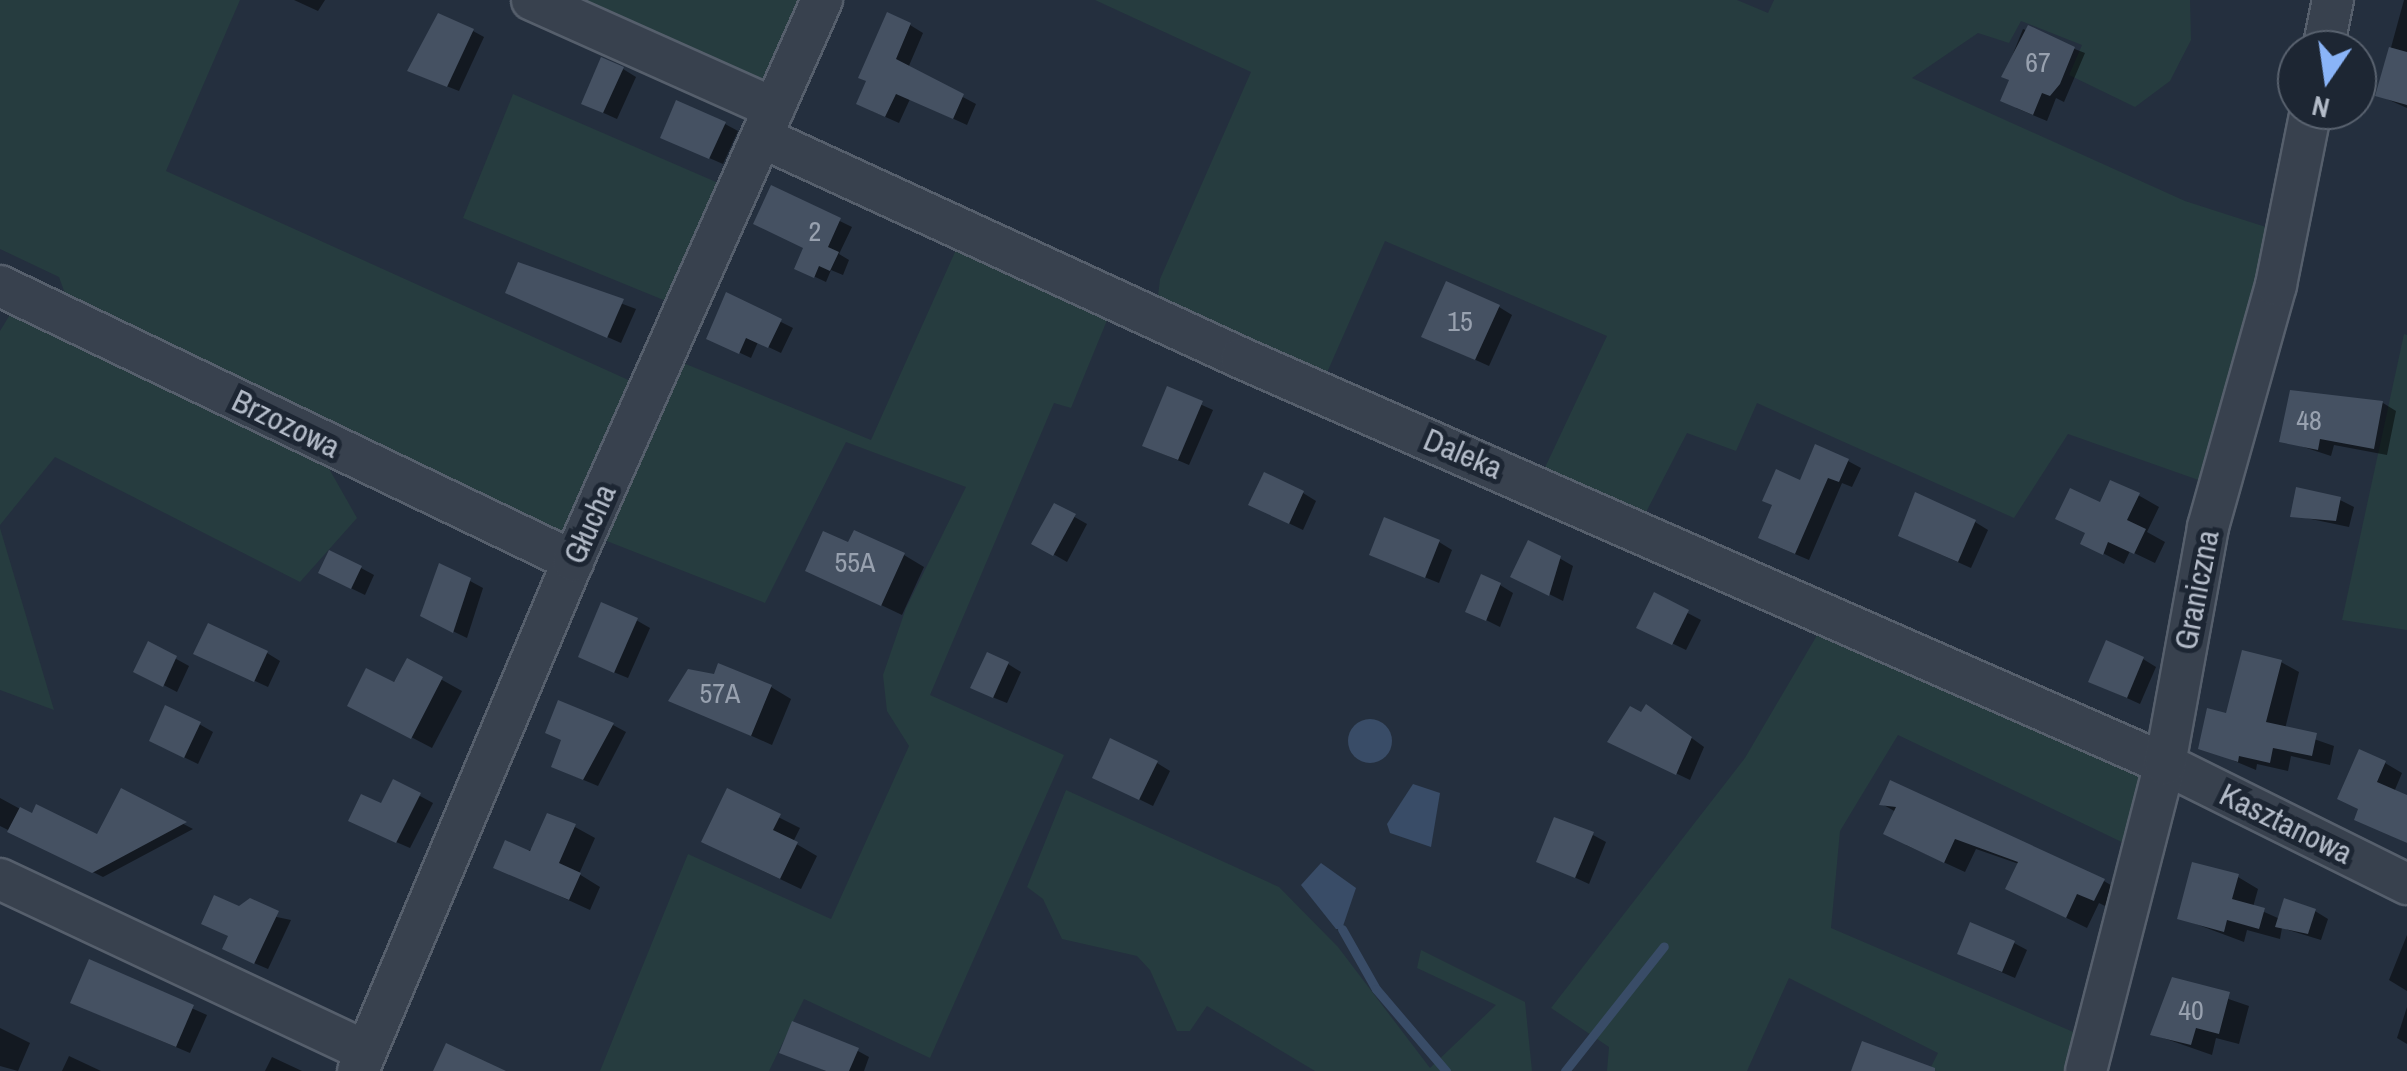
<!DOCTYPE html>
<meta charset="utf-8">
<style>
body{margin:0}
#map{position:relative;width:2407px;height:1071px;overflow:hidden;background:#242f3e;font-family:"Archivo Narrow",sans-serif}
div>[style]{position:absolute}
.green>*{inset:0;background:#263c3f}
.water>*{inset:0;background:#394c67}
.round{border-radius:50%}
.shadow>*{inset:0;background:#0007}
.stream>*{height:9px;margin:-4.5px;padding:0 4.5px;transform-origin:4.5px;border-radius:4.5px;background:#394c67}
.building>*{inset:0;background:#455162}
.roads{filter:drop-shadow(2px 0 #565f6c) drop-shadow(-2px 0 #565f6c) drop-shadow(0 2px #565f6c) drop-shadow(0 -2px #565f6c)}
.minor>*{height:40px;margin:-20px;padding:0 20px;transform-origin:20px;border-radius:20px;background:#38414e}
span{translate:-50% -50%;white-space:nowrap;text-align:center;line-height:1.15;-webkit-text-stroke:10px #1d2633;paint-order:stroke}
.number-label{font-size:28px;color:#98a1af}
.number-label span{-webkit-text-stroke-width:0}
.street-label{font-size:32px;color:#b4bcc9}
.north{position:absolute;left:2277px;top:30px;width:100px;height:100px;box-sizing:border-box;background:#1d2633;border:2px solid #59626f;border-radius:50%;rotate:193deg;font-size:28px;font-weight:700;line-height:40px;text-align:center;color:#b4bcc9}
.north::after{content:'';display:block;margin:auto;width:35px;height:45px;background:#8ab4f8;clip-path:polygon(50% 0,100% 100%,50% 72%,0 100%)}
</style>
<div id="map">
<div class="green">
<i style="clip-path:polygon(0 0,240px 0,166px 171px,635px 383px,565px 549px,72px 313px,59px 277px,0 249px)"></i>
<i style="clip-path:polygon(567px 0,800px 0,761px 82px)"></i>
<i style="clip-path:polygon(1095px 0,1737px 0,1768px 13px,1774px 0,2190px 0,2191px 40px,2170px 81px,2135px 107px,2069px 75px,2082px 45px,2021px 21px,2009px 43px,1978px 33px,1912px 78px,2185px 201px,2272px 229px,2207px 483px,2068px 434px,2014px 518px,1757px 403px,1736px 451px,1687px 433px,1642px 520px,1541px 476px,1607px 336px,1385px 241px,1322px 384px,1157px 305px,1160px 279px,1251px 72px)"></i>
<i style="clip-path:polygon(513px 94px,723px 185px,666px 301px,463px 218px)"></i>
<i style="clip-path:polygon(959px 243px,1110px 313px,1071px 408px,1054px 403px,930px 695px,1064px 755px,930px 1058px,804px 999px,769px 1071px,600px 1071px,688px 854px,831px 919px,909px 746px,887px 711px,883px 675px,906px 608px,966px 487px,846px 442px,765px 603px,599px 538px,676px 360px,871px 440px)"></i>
<i style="clip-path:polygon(14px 308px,323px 458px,357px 518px,300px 582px,55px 457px,0 525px,0 331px)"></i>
<i style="clip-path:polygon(2404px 334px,2407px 335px,2407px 630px,2342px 620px)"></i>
<i style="clip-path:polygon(0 528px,54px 710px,0 690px)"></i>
<i style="clip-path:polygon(1826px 620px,2151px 773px,2130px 846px,1898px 735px,1840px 831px,1831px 928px,2078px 1034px,2066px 1071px,1929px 1071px,1938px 1053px,1789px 978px,1747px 1071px,1607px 1071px,1609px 1047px,1551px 1008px,1745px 758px)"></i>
<i style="clip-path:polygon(1066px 790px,1279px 887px,1338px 947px,1430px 1068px,1496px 1005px,1417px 968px,1421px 950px,1525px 1002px,1532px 1071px,1315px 1071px,1207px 1006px,1190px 1031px,1177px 1031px,1150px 970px,1137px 956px,1062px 939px,1043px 899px,1027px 887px)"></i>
</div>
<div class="water">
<i class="round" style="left:1348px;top:719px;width:44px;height:44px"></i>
<i style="clip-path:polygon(1413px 784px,1440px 793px,1431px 847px,1390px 833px,1387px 824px)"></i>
<i style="clip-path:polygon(1321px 863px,1356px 888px,1342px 929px,1336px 929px,1301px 885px)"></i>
</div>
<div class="shadow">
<i style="clip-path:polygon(294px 0,325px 0,318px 11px)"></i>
<i style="clip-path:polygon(2404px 0,2407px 0,2407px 108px,2378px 95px)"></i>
<i style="clip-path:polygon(910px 25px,923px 33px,908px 68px,976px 104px,967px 125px,910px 99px,899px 123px,872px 111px)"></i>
<i style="clip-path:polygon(2023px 29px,2085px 53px,2064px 102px,2056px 98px,2047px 121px,2016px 108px,2011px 80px,2004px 76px)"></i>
<i style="clip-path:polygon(473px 31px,484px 37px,459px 91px,421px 76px)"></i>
<i style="clip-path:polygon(623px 69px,636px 77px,617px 119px,597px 110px)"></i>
<i style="clip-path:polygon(725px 124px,738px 131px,723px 164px,677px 144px)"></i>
<i style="clip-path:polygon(772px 188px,852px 227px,839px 254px,849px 260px,843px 275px,831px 270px,826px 282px,809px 274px,806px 248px)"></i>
<i style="clip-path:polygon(520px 265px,636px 309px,621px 343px,521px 299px)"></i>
<i style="clip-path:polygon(727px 295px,793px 328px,781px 353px,758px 342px,751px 358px,721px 344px)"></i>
<i style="clip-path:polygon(1499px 307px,1512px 315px,1489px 366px,1438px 343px)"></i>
<i style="clip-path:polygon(1169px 390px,1213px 410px,1189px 465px,1156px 451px)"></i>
<i style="clip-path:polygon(2383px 403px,2396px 411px,2387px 455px,2334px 445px,2331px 456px,2282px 440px)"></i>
<i style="clip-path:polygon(1848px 461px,1861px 468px,1852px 487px,1842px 483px,1809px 560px,1774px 545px,1801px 483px)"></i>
<i style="clip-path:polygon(1303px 493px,1316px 501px,1303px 530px,1265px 512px)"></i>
<i style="clip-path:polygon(2138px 495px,2159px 507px,2147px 532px,2165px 542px,2155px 563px,2130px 551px,2124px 564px,2083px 543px,2102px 505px)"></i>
<i style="clip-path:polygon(2340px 500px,2354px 507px,2349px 527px,2292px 515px)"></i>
<i style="clip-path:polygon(1055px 506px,1087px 524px,1067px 562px,1034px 543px)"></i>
<i style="clip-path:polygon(1975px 522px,1988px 530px,1971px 568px,1915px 543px)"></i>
<i style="clip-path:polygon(1439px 542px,1452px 550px,1439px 583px,1385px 561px)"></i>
<i style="clip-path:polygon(849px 545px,904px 555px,924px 567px,902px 615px,808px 570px)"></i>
<i style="clip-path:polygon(1559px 558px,1573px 566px,1563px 601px,1523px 581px)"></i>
<i style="clip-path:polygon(361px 568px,374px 575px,365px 595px,334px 580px)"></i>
<i style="clip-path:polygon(470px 581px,483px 588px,467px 638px,436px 623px)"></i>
<i style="clip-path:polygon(1500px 585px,1513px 593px,1500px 627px,1482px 618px)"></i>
<i style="clip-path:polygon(1655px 596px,1701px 620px,1686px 650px,1653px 634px)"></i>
<i style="clip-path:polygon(636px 620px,650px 628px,628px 678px,594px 664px)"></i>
<i style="clip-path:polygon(149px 644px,189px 666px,177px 692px,150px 678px)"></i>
<i style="clip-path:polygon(267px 653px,280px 661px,268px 687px,210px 660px)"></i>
<i style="clip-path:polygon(2143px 659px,2156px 667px,2140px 704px,2105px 688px)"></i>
<i style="clip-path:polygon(408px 661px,462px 691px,432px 748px,371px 716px)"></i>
<i style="clip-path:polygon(2281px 662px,2299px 672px,2285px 729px,2334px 746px,2330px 765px,2291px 756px,2288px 771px,2257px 764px,2256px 770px,2201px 747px)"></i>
<i style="clip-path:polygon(1008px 664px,1021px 672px,1007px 703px,987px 695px)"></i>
<i style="clip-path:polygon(771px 687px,791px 699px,772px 745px,672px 700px)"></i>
<i style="clip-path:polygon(1660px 715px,1704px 747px,1690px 780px,1623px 748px,1642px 716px)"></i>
<i style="clip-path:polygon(199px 724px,213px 732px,198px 764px,165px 748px)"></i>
<i style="clip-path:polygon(613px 725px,626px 732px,598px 786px,567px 773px,564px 740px)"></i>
<i style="clip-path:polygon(1157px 763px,1170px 771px,1153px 806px,1108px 784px)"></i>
<i style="clip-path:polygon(2385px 763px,2402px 773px,2394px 792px,2407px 798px,2407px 843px,2357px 819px)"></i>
<i style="clip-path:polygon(1892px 783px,2104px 881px,2124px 893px,2115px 911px,2099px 903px,2087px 928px,2028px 899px,2019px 864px,1976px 849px,1965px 872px,1906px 845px,1896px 812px,1882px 804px)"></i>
<i style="clip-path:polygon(122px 792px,193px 829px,103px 877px,0 826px,0 798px,33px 816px,98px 837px)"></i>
<i style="clip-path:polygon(728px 792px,800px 828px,793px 842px,817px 856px,801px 889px,725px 853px)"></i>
<i style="clip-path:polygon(420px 796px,433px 803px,410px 848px,364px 828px,382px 806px)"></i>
<i style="clip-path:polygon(575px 827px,595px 838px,579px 874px,600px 887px,590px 910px,496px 867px)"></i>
<i style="clip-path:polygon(1593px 835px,1606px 842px,1589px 884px,1539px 861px)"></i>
<i style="clip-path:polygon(2238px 877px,2258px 889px,2253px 907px,2280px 919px,2315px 911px,2328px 919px,2321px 940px,2282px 928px,2280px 939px,2247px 930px,2244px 942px,2180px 918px)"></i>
<i style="clip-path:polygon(239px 909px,291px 920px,268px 969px,238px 956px)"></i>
<i style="clip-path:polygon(2407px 935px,2407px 991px,2389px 980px)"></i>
<i style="clip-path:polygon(2014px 943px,2027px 950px,2015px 978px,1973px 960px)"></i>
<i style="clip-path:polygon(90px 963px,207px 1015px,190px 1053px,86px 1009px)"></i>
<i style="clip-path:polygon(2173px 980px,2249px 1006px,2239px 1044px,2216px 1038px,2212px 1055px,2152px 1034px)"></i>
<i style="clip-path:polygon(2407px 1007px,2407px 1044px,2397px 1038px)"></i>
<i style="clip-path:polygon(0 1028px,30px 1043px,18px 1071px,0 1066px)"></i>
<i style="clip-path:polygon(858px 1051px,869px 1057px,864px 1071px,826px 1071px,783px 1052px)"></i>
<i style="clip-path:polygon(69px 1056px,101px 1071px,62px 1071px)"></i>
<i style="clip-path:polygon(272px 1057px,302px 1071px,265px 1071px)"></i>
</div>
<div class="stream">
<i style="left:1342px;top:929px;width:69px;rotate:60.5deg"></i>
<i style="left:1376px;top:989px;width:108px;rotate:49.5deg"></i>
<i style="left:1565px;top:1071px;width:159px;rotate:-51.6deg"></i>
</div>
<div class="building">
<i style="clip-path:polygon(887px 12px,911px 23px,896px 59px,964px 94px,953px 119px,896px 94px,885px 117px,856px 104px,866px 81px,858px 78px)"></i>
<i style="clip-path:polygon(438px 13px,474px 29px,447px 87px,407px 71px)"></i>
<i style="clip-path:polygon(2028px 25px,2075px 47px,2060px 84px,2050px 96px,2042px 93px,2033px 115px,2000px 101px,2009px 80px,2001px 77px)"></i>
<i style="clip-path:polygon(2389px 47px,2407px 52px,2407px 105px,2375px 96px)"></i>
<i style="clip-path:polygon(601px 57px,624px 67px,603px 113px,581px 104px)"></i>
<i style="clip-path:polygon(676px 100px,726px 122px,709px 159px,660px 138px)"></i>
<i style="clip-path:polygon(771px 185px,841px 218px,828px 247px,839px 252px,830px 271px,819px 266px,814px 278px,794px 269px,803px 248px,753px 224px)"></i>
<i style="clip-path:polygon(518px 262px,624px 299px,607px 338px,505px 293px)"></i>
<i style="clip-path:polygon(1446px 281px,1500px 305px,1475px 360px,1421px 337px)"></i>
<i style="clip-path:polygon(726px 292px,782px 319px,768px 348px,746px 338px,739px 354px,706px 339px)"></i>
<i style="clip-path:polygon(1167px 386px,1203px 401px,1178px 460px,1142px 446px)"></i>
<i style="clip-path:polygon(2290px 390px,2383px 401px,2374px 449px,2320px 439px,2318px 450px,2279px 442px)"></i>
<i style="clip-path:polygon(1815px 444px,1849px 459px,1839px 482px,1828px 478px,1795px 554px,1758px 538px,1772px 505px,1762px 501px,1776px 469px,1800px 480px)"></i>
<i style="clip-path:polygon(1264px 472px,1304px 491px,1289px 524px,1248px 505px)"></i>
<i style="clip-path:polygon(2110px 480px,2140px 493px,2127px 520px,2146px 529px,2134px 554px,2108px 542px,2103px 555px,2080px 544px,2085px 533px,2055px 519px,2070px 488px,2100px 502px)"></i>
<i style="clip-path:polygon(2296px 487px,2341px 497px,2336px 521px,2290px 517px)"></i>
<i style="clip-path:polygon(1915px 492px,1976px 520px,1958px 562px,1898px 536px)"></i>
<i style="clip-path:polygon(1054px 503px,1076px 514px,1053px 556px,1031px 544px)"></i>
<i style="clip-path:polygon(1384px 517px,1440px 540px,1425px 578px,1369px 555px)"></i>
<i style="clip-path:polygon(854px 530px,905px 553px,881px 606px,805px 571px,823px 531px,848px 542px)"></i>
<i style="clip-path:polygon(1528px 540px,1561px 556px,1549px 596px,1510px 577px)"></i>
<i style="clip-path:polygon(329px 550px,362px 566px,351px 589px,318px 573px)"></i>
<i style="clip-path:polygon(439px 563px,471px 578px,453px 633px,420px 616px)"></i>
<i style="clip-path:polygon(1481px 574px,1501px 583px,1486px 621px,1465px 612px)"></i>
<i style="clip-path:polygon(1654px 592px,1689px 610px,1672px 645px,1636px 628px)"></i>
<i style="clip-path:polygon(601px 602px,638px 618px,614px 673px,578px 657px)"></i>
<i style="clip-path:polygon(208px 623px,268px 651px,254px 682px,193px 654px)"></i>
<i style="clip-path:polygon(2106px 640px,2144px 657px,2127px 698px,2088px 682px)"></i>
<i style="clip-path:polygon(148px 641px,177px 656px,163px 687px,133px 672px)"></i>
<i style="clip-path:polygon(2242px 650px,2282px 660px,2266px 722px,2317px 733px,2312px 756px,2273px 748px,2270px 763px,2239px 756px,2238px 762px,2198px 749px,2207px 708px,2226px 713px)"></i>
<i style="clip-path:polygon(987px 652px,1009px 662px,993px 698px,970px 688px)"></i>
<i style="clip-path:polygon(407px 658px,443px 677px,411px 739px,347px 706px,366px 668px,394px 682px)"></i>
<i style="clip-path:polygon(718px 663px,772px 685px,751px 736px,668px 701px,688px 669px,714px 674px)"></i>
<i style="clip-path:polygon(558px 700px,614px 723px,583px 780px,551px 767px,561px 740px,545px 733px)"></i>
<i style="clip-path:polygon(1646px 704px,1692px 737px,1676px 775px,1607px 742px,1630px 706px,1641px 712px)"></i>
<i style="clip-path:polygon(165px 705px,201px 722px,184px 758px,149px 741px)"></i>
<i style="clip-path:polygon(1110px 738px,1158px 761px,1139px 800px,1092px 778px)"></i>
<i style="clip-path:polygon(2359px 749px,2386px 761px,2377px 782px,2407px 795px,2407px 843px,2354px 820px,2358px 809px,2337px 799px)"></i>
<i style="clip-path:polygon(393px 779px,421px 793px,396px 843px,348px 821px,361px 794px,381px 803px)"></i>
<i style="clip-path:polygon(1890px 780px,2105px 879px,2094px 901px,2077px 894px,2066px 918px,2005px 889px,2018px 862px,1955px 839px,1944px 863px,1883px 834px,1896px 807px,1879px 805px)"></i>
<i style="clip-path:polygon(121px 788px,187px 822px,92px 873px,7px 832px,20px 807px,32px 813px,36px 804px,97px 834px)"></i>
<i style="clip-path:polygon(727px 788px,781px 814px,773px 830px,798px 842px,780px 879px,701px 842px)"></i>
<i style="clip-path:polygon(547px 813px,576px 824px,559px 863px,581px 873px,569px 900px,493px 868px,505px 840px,530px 851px)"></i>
<i style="clip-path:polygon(1554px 817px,1594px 832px,1575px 878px,1536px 862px)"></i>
<i style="clip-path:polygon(2192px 862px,2239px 874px,2232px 899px,2265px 908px,2259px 929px,2227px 920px,2224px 932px,2177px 919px)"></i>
<i style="clip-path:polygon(214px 895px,239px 906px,250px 898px,279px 911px,254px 964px,222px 949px,228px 936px,201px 924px)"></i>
<i style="clip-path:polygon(2284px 898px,2316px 909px,2308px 934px,2275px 927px)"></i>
<i style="clip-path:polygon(1970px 922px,2015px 941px,2002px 972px,1957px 954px)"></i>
<i style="clip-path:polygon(89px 959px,194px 1005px,176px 1047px,70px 1003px)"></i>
<i style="clip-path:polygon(2172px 977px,2230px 992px,2219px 1034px,2196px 1028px,2191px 1045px,2150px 1035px)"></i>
<i style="clip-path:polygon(792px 1021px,859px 1048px,849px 1071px,826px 1071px,779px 1053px)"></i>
<i style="clip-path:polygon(1862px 1041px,1935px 1068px,1935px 1071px,1851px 1071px)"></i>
<i style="clip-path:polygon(446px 1043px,506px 1071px,433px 1071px)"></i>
</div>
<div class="roads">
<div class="minor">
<i style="left:532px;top:0;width:265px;rotate:24.1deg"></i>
<i style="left:2323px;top:50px;width:51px;rotate:-78.7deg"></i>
<i style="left:763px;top:138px;width:526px;rotate:24.71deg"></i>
<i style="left:1241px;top:358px;width:1009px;rotate:23.72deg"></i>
<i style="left:2165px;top:764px;width:270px;rotate:26.4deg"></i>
<i style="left:0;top:286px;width:636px;rotate:25.64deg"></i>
<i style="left:0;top:879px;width:404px;rotate:25.2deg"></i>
<i style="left:358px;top:1071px;width:553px;rotate:-67.14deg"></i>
<i style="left:573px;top:561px;width:614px;rotate:-66.07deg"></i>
<i style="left:2086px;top:1071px;width:317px;rotate:-75.6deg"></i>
<i style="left:2165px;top:764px;width:241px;rotate:-79.7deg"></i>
<i style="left:2208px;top:527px;width:251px;rotate:-74.3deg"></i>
<i style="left:2276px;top:285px;width:178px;rotate:-78.7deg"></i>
</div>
</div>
<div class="number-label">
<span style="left:2038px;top:62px">67</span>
<span style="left:815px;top:231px">2</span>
<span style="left:1460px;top:321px">15</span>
<span style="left:2309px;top:420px">48</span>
<span style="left:855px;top:562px">55A</span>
<span style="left:720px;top:693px">57A</span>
<span style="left:2191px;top:1010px">40</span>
</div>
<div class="street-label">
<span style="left:286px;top:424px;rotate:26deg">Brzozowa</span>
<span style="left:1463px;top:454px;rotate:23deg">Daleka</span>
<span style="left:590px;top:524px;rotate:-66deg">Głucha</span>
<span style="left:2197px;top:590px;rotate:-79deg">Graniczna</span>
<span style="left:2286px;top:824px;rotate:26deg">Kasztanowa</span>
</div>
<div class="north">N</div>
</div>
